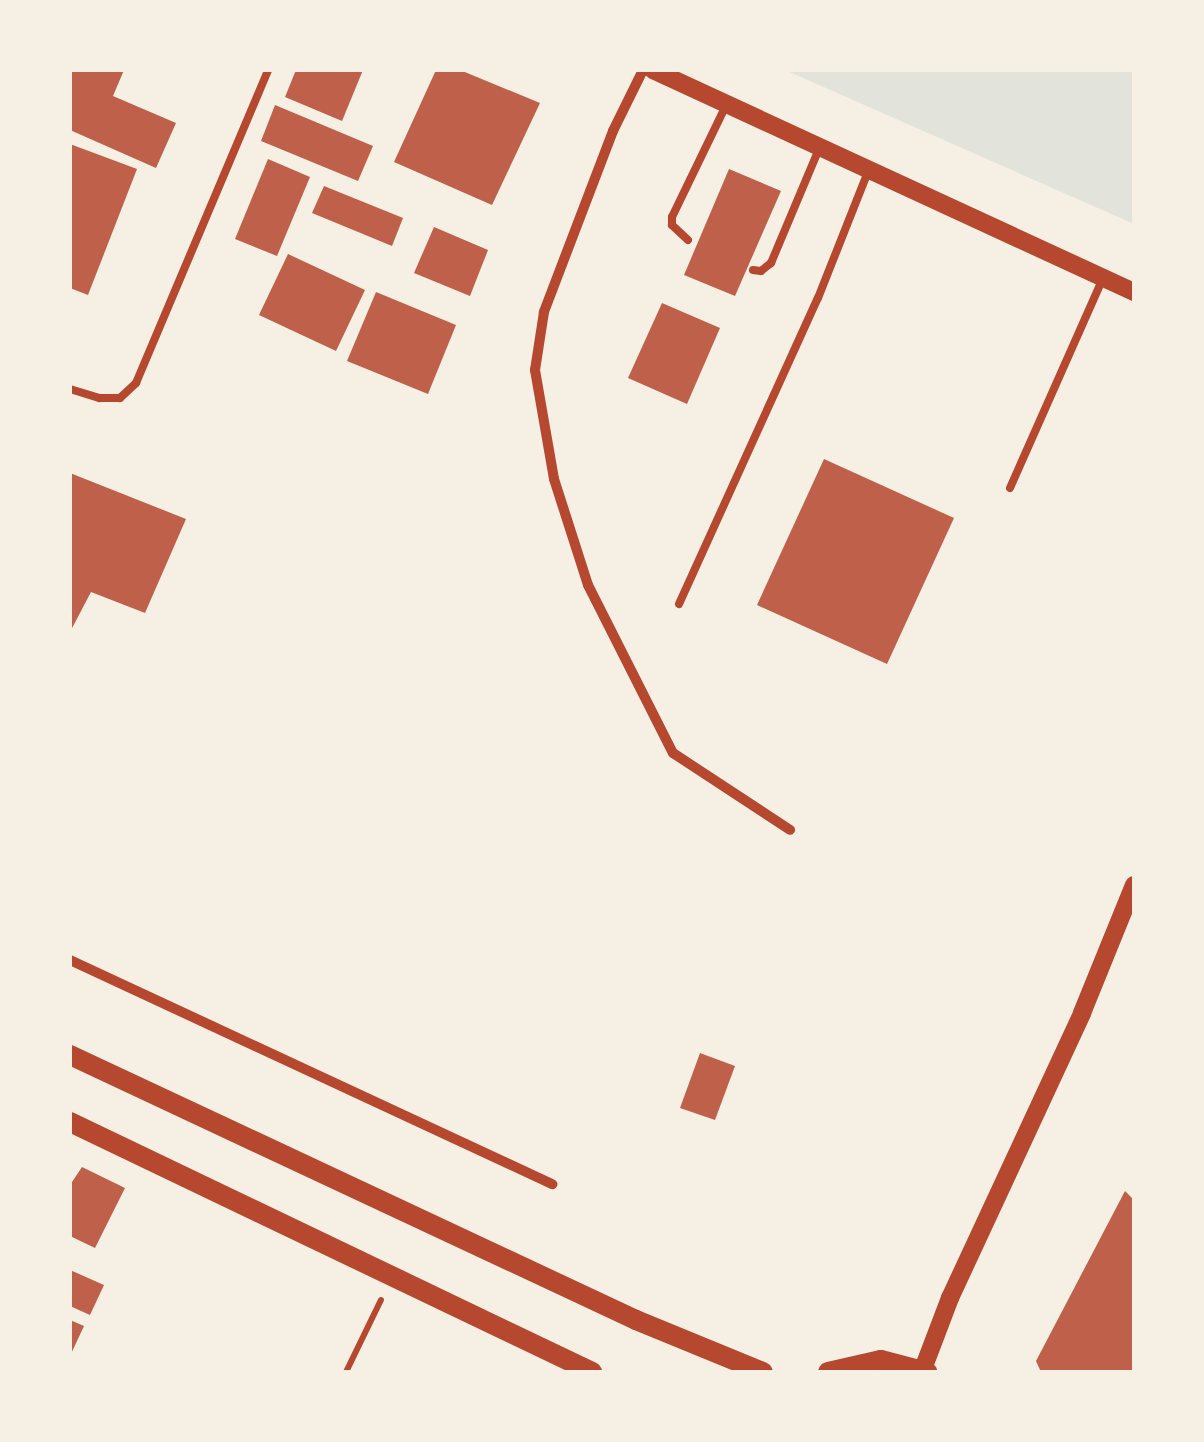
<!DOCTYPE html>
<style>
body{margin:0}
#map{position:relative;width:1204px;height:1442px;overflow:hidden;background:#f6efe4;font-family:"Source Serif 4",serif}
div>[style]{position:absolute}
.green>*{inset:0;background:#e2e4dc}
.building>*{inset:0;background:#bf614a}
.path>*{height:6px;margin:-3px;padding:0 3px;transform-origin:3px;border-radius:3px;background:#b5482f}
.service>*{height:8px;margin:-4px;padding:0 4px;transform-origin:4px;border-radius:4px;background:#b5482f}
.minor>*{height:10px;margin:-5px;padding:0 5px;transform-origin:5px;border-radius:5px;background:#b5482f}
.tertiary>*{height:18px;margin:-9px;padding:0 9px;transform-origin:9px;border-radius:9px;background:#b5482f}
.secondary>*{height:20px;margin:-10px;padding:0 10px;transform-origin:10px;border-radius:10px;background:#b5482f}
span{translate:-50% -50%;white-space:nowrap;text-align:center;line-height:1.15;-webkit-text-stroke:10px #f6efe4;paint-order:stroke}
.frame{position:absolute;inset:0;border:72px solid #f6efe4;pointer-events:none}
</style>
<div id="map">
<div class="green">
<i style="clip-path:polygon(785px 70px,1134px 70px,1134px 224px)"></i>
</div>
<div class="building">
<i style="clip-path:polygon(70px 70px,124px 70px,113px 96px,176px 123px,156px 168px,70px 130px)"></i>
<i style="clip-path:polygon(296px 70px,363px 70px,342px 121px,285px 97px)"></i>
<i style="clip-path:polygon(436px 70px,460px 70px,540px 103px,492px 205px,394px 162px)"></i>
<i style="clip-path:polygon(275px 105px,373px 146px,358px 181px,261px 141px)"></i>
<i style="clip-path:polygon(70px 144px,137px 169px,88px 295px,70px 288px)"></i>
<i style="clip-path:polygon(268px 159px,310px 177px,277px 256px,235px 239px)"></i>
<i style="clip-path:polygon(729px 169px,781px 191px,735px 296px,684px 275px)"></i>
<i style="clip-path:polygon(324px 186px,403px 218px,392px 246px,312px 213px)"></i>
<i style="clip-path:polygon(434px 227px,488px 250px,470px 296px,414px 273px)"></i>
<i style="clip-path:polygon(288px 254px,365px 290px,336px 351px,259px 315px)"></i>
<i style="clip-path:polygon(376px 292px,456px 325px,428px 394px,347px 361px)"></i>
<i style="clip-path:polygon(662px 303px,720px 328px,687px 404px,628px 378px)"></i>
<i style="clip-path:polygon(824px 459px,954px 518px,887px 664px,757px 605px)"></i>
<i style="clip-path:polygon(70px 473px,186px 519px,145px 613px,91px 592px,70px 632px)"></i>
<i style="clip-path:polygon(700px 1053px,735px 1066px,715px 1120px,680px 1108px)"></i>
<i style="clip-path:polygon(82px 1167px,125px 1188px,95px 1248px,70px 1236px,70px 1185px)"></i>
<i style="clip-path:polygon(1125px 1191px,1134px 1200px,1134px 1372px,1041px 1372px,1036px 1361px)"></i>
<i style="clip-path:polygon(70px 1270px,104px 1285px,90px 1315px,70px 1306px)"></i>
<i style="clip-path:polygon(70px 1320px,84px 1326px,70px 1356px)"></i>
</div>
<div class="path">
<i style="left:346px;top:1372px;width:80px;rotate:-64.1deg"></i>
</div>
<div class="service">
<i style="left:688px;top:240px;width:22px;rotate:-137deg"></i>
<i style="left:672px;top:225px;width:8px;rotate:-90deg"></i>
<i style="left:672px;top:217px;width:127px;rotate:-64.2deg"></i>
<i style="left:753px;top:270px;width:8px;rotate:7deg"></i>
<i style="left:761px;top:271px;width:13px;rotate:-39deg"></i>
<i style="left:771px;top:263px;width:124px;rotate:-67.2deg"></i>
<i style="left:70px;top:389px;width:31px;rotate:17deg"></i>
<i style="left:100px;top:398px;width:20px"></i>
<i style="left:120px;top:398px;width:22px;rotate:-43deg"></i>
<i style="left:136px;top:383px;width:340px;rotate:-67.1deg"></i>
<i style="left:1010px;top:488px;width:230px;rotate:-66.1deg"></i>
<i style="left:679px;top:604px;width:336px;rotate:-65.6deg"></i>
<i style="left:818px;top:298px;width:139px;rotate:-68.4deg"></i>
</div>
<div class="minor">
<i style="left:643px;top:70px;width:68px;rotate:116.2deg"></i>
<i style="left:613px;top:131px;width:194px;rotate:110.9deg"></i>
<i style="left:544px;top:312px;width:59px;rotate:98.8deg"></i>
<i style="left:535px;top:370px;width:111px;rotate:80.1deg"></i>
<i style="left:554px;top:479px;width:111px;rotate:72.2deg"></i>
<i style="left:588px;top:585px;width:188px;rotate:63.2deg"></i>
<i style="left:673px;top:753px;width:140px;rotate:33.3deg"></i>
<i style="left:70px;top:960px;width:532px;rotate:24.93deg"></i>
</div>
<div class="tertiary">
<i style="left:653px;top:70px;width:530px;rotate:24.78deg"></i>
<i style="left:923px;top:1369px;width:76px;rotate:-69.2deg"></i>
<i style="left:950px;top:1298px;width:314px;rotate:-65.1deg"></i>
<i style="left:1082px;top:1013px;width:138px;rotate:-67.9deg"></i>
</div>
<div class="secondary">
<i style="left:70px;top:1055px;width:625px;rotate:25.09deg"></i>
<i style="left:636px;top:1320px;width:137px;rotate:22.3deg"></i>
<i style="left:70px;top:1122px;width:579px;rotate:25.59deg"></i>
<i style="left:828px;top:1372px;width:54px;rotate:-12.8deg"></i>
<i style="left:881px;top:1360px;width:48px;rotate:14.6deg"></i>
</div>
<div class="frame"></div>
</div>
